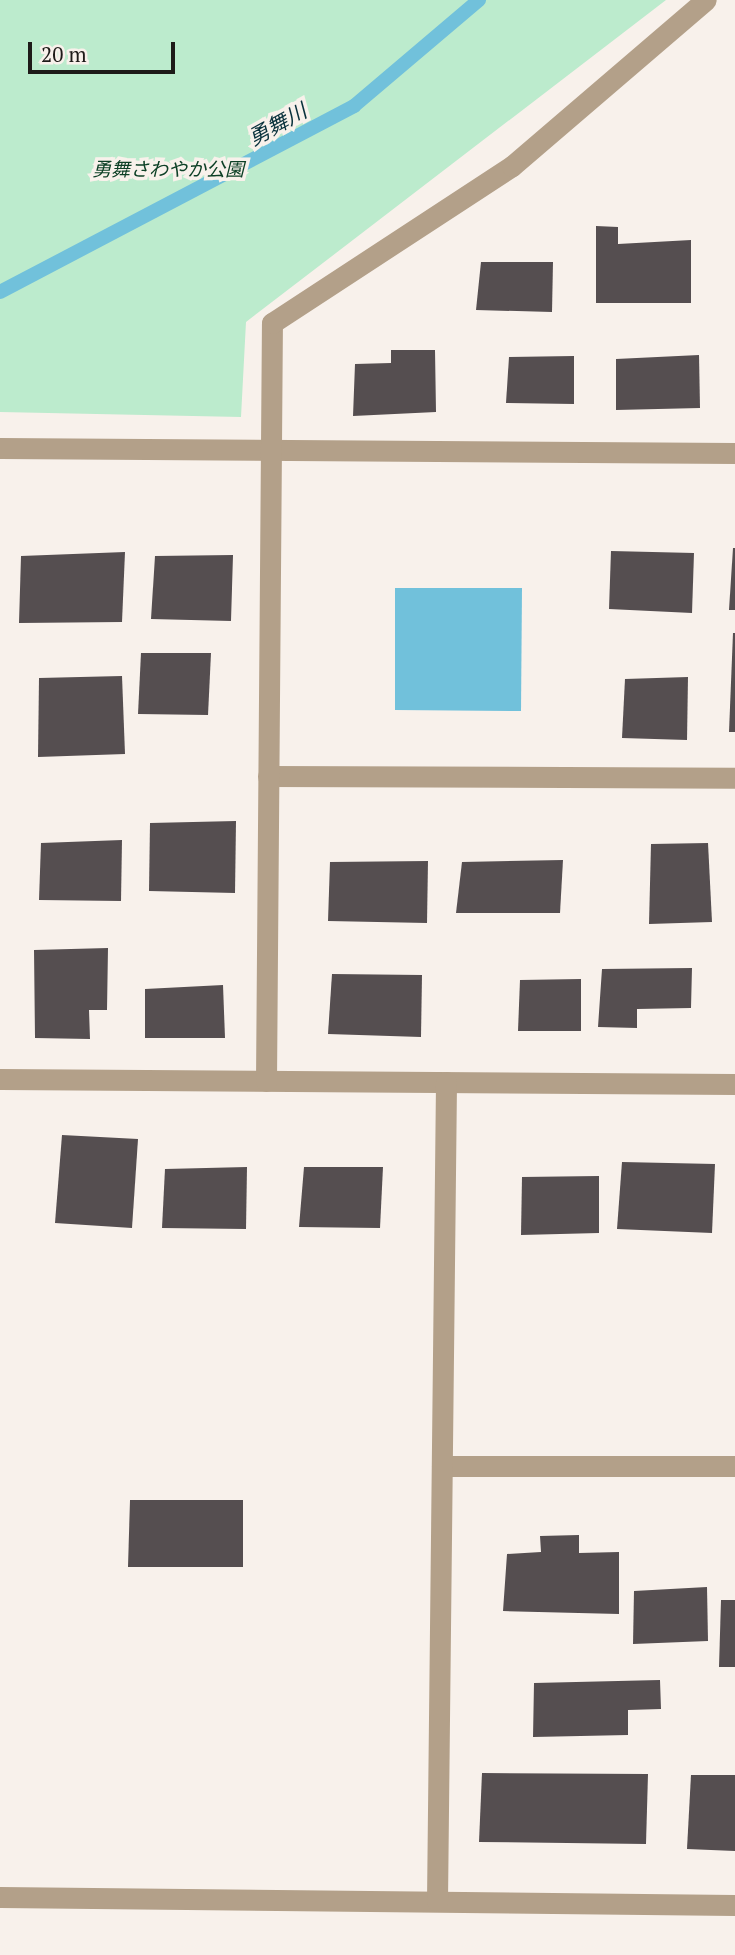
<!DOCTYPE html>
<meta charset="utf-8">
<style>
body{margin:0}
#map{position:relative;width:735px;height:1955px;overflow:hidden;background:#f8f1eb;font-family:"PT Serif","Noto Sans JP",serif}
div>[style]{position:absolute}
.green>*{inset:0;background:#bcebcd}
.water>*{inset:0;background:#71c1db}
.stream>*{height:14px;margin:-7px;padding:0 7px;transform-origin:7px;border-radius:7px;background:#71c1db}
.building>*{inset:0;background:#554e50}
.street>*{height:21px;margin:-10.5px;padding:0 10.5px;transform-origin:10.5px;border-radius:10.5px;background:#b3a089}
span{translate:-50% -50%;white-space:nowrap;text-align:center;line-height:1.15;-webkit-text-stroke:7px #f8f1eb;paint-order:stroke}
.park-label{font-size:19px;color:#0d4026;font-style:italic}
.water-label{font-size:21px;color:#09313c;font-style:italic}
.scale{position:absolute;left:28px;top:42px;width:147px;height:32px;box-sizing:border-box;border:4px solid #1e1b19;border-top:0;padding-left:9px;font-size:21px;line-height:24px;white-space:nowrap;color:#1e1b19;-webkit-text-stroke:5px #f8f1eb;paint-order:stroke}
</style>
<div id="map">
<div class="green">
<i style="clip-path:polygon(0 0,666px 0,246px 322px,241px 417px,0 412px)"></i>
</div>
<div class="water">
<i style="clip-path:polygon(395px 588px,522px 588px,521px 711px,395px 710px)"></i>
</div>
<div class="stream">
<i style="left:0;top:292px;width:400px;rotate:-27.7deg"></i>
<i style="left:354px;top:106px;width:164px;rotate:-40.3deg"></i>
</div>
<div class="building">
<i style="clip-path:polygon(596px 226px,618px 227px,618px 244px,691px 240px,691px 303px,596px 303px)"></i>
<i style="clip-path:polygon(481px 262px,553px 262px,552px 312px,476px 310px)"></i>
<i style="clip-path:polygon(391px 350px,435px 350px,436px 412px,353px 416px,355px 364px,391px 363px)"></i>
<i style="clip-path:polygon(699px 355px,700px 408px,616px 410px,616px 359px)"></i>
<i style="clip-path:polygon(574px 356px,574px 404px,506px 403px,509px 357px)"></i>
<i style="clip-path:polygon(733px 548px,735px 548px,735px 610px,729px 610px)"></i>
<i style="clip-path:polygon(611px 551px,694px 553px,692px 613px,609px 609px)"></i>
<i style="clip-path:polygon(125px 552px,122px 622px,19px 623px,21px 556px)"></i>
<i style="clip-path:polygon(233px 555px,231px 621px,151px 619px,155px 556px)"></i>
<i style="clip-path:polygon(733px 633px,735px 633px,735px 732px,729px 732px)"></i>
<i style="clip-path:polygon(141px 653px,211px 653px,208px 715px,138px 714px)"></i>
<i style="clip-path:polygon(122px 676px,125px 754px,38px 757px,39px 678px)"></i>
<i style="clip-path:polygon(688px 677px,687px 740px,622px 738px,625px 679px)"></i>
<i style="clip-path:polygon(236px 821px,235px 893px,149px 891px,150px 823px)"></i>
<i style="clip-path:polygon(122px 840px,121px 901px,39px 900px,41px 843px)"></i>
<i style="clip-path:polygon(708px 843px,712px 922px,649px 924px,651px 844px)"></i>
<i style="clip-path:polygon(563px 860px,560px 913px,456px 913px,462px 862px)"></i>
<i style="clip-path:polygon(428px 861px,427px 923px,328px 921px,330px 862px)"></i>
<i style="clip-path:polygon(108px 948px,107px 1010px,89px 1010px,90px 1039px,35px 1038px,34px 950px)"></i>
<i style="clip-path:polygon(692px 968px,691px 1008px,637px 1009px,637px 1028px,598px 1027px,602px 969px)"></i>
<i style="clip-path:polygon(332px 974px,422px 975px,421px 1037px,328px 1034px)"></i>
<i style="clip-path:polygon(581px 979px,581px 1031px,518px 1031px,520px 980px)"></i>
<i style="clip-path:polygon(223px 985px,225px 1038px,145px 1038px,145px 989px)"></i>
<i style="clip-path:polygon(62px 1135px,138px 1139px,132px 1228px,55px 1223px)"></i>
<i style="clip-path:polygon(622px 1162px,715px 1164px,712px 1233px,617px 1229px)"></i>
<i style="clip-path:polygon(247px 1167px,246px 1229px,162px 1228px,165px 1169px)"></i>
<i style="clip-path:polygon(304px 1167px,383px 1167px,380px 1228px,299px 1227px)"></i>
<i style="clip-path:polygon(599px 1176px,599px 1233px,521px 1235px,522px 1177px)"></i>
<i style="clip-path:polygon(130px 1500px,243px 1500px,243px 1567px,128px 1567px)"></i>
<i style="clip-path:polygon(579px 1535px,579px 1553px,619px 1552px,619px 1614px,503px 1611px,507px 1554px,541px 1552px,540px 1536px)"></i>
<i style="clip-path:polygon(707px 1587px,708px 1641px,633px 1644px,634px 1591px)"></i>
<i style="clip-path:polygon(721px 1600px,735px 1600px,735px 1667px,719px 1667px)"></i>
<i style="clip-path:polygon(660px 1680px,661px 1709px,628px 1710px,628px 1735px,533px 1737px,534px 1683px)"></i>
<i style="clip-path:polygon(482px 1773px,648px 1774px,646px 1844px,479px 1842px)"></i>
<i style="clip-path:polygon(691px 1775px,735px 1775px,735px 1851px,687px 1849px)"></i>
</div>
<div class="street">
<i style="left:0;top:448px;width:735px;rotate:0.39deg"></i>
<i style="left:268px;top:776px;width:467px;rotate:0.2deg"></i>
<i style="left:0;top:1079px;width:735px;rotate:0.39deg"></i>
<i style="left:266px;top:1081px;width:758px;rotate:-89.55deg"></i>
<i style="left:272px;top:323px;width:287px;rotate:-33.2deg"></i>
<i style="left:512px;top:166px;width:255px;rotate:-40.6deg"></i>
<i style="left:442px;top:1466px;width:293px"></i>
<i style="left:0;top:1897px;width:735px;rotate:0.62deg"></i>
<i style="left:437px;top:1901px;width:819px;rotate:-89.37deg"></i>
</div>
<div class="park-label">
<span style="left:168px;top:169px">勇舞さわやか公園</span>
</div>
<div class="water-label">
<span style="left:277px;top:124px;rotate:-29deg">勇舞川</span>
</div>
<div class="scale">20 m</div>
</div>
